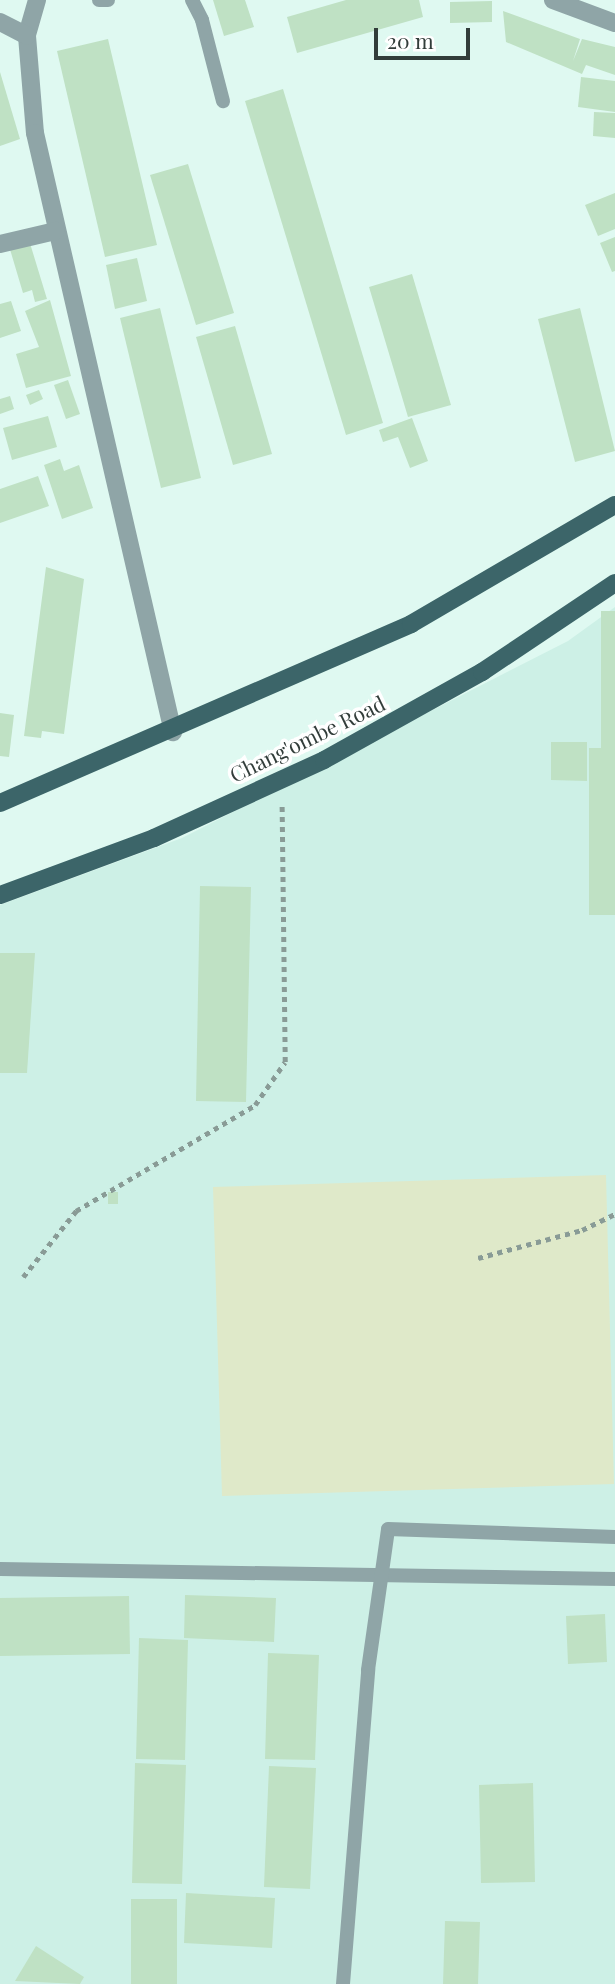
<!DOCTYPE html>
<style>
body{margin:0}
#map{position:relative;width:615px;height:1984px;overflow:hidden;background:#dff9f1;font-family:"Playfair Display",serif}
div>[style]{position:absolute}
.built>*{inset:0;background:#cdf0e6}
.green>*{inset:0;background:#dfe9c9}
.building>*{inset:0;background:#bfe1c4}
.path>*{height:4.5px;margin-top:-2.25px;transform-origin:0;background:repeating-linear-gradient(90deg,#899b96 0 5px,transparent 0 10px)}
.lane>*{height:14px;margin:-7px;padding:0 7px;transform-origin:7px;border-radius:7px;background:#8fa5a7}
.street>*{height:18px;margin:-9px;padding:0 9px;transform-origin:9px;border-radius:9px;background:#8fa5a7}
.primary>*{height:18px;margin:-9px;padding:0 9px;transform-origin:9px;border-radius:9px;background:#3c6569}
span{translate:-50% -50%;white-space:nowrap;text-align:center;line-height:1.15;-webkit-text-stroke:7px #fff;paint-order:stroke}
.street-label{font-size:21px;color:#323d3a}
.scale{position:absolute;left:374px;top:28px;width:96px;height:32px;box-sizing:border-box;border:4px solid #323d3a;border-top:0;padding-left:9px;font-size:21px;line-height:24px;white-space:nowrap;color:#323d3a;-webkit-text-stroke:5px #fff;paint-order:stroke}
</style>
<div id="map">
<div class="built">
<i style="clip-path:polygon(615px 607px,615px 1984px,0 1984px,0 905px,182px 838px,568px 641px)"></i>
</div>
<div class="green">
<i style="clip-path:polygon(606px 1175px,614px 1484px,222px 1496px,213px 1187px)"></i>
</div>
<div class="building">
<i style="clip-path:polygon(213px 0,245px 0,254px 27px,224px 36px)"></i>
<i style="clip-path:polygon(346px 0,419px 0,423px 17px,297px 53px,287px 17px)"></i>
<i style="clip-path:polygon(492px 1px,492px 22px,450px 23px,450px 2px)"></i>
<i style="clip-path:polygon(503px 11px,580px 39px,573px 61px,582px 39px,615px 47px,615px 75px,586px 65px,582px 74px,506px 42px)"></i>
<i style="clip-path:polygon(108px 39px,157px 245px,105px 257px,57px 51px)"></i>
<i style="clip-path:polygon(0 72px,20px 139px,0 146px)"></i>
<i style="clip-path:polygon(581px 77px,615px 81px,615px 112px,578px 107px)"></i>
<i style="clip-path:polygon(283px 89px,383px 423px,346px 435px,245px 101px)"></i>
<i style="clip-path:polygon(594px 112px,615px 113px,615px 138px,593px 136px)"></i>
<i style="clip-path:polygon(188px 164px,234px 313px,196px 325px,150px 175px)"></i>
<i style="clip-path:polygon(615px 193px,615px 229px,598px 236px,585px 205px)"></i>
<i style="clip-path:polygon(615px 237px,615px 271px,612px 272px,600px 243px)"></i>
<i style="clip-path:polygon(29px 240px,47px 299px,35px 302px,32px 290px,23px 293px,9px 246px)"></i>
<i style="clip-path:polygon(137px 258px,147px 301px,115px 309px,106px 265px)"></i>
<i style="clip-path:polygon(412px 274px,451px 405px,408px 417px,369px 287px)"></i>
<i style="clip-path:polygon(50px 300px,71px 376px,26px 388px,16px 354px,39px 347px,25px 311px)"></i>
<i style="clip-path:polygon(11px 301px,21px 331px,0 338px,0 304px)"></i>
<i style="clip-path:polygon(160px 308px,201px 478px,161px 488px,120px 318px)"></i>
<i style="clip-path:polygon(580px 308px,615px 451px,575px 462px,538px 319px)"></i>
<i style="clip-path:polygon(235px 326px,272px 454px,233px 465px,196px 337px)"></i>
<i style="clip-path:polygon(68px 380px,80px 414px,66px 419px,54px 385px)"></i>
<i style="clip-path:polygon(39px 390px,43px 399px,30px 405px,26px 395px)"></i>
<i style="clip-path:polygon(10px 396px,14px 409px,0 414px,0 399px)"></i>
<i style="clip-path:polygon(48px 416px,57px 447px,12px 460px,3px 428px)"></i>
<i style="clip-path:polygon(412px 418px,428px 461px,410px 468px,398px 437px,383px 442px,379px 430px)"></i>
<i style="clip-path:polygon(60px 459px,64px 471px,79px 465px,93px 508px,62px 519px,44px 465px)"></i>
<i style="clip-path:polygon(38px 476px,49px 506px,0 523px,0 489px)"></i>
<i style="clip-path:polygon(46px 567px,84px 579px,64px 734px,42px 731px,41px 738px,24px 736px)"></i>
<i style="clip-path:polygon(601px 611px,615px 611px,615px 915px,589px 915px,589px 748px,601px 748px)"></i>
<i style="clip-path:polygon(0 713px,14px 715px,9px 757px,0 756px)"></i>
<i style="clip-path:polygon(551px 742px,587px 742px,587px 781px,551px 780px)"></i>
<i style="clip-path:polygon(200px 886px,251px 887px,246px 1102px,196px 1101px)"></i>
<i style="clip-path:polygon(0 953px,35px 953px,27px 1073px,0 1073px)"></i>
<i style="clip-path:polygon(108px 1192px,118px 1192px,118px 1204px,108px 1204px)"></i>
<i style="clip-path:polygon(185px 1595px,276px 1598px,274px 1642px,184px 1638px)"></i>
<i style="clip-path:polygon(129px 1596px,130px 1654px,0 1656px,0 1598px)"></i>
<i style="clip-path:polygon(605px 1614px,607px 1662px,568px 1664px,566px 1616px)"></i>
<i style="clip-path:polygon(139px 1638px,188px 1640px,185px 1760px,136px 1759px)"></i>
<i style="clip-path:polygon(268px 1653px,319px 1655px,315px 1760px,265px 1759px)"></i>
<i style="clip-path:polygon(135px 1763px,186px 1765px,182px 1884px,132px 1883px)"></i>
<i style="clip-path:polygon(269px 1766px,316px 1768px,310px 1889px,264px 1887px)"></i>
<i style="clip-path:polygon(533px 1783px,535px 1882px,481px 1883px,479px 1785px)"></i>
<i style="clip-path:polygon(186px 1893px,275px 1898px,272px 1948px,184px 1943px)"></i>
<i style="clip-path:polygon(131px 1899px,177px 1899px,177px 1984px,131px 1984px)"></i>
<i style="clip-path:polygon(445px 1921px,480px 1922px,478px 1984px,443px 1984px)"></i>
<i style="clip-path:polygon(36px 1946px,84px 1977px,80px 1984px,15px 1981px)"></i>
</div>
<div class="path">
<i style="left:478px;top:1258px;width:108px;rotate:-15.1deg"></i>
<i style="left:582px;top:1230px;width:37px;rotate:-26deg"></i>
<i style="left:23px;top:1277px;width:85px;rotate:-51.2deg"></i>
<i style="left:76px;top:1211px;width:208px;rotate:-30.6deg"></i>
<i style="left:255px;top:1105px;width:52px;rotate:-55.1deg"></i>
<i style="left:285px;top:1062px;width:256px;rotate:-90.7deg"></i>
</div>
<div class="lane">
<i style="left:99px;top:0;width:9px"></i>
<i style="left:192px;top:0;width:22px;rotate:63deg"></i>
<i style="left:202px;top:20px;width:84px;rotate:75.5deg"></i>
<i style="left:0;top:1569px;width:615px;rotate:0.93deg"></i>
<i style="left:343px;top:1984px;width:315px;rotate:-85.4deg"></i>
<i style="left:368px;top:1670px;width:142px;rotate:-81.9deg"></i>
<i style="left:388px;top:1529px;width:227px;rotate:2deg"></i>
</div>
<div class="street">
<i style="left:37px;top:0;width:37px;rotate:106deg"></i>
<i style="left:27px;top:36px;width:97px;rotate:85.3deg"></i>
<i style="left:35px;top:133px;width:615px;rotate:77.03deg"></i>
<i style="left:553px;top:0;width:66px;rotate:20.4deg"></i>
<i style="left:0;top:22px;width:30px;rotate:27deg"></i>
<i style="left:0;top:244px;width:57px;rotate:-13.3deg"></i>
</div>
<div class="primary">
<i style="left:0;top:803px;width:448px;rotate:-23.5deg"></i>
<i style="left:411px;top:624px;width:236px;rotate:-30.3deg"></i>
<i style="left:0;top:895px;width:164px;rotate:-20.3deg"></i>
<i style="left:154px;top:838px;width:187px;rotate:-24.6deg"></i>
<i style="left:324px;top:760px;width:181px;rotate:-29.1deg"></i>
<i style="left:482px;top:672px;width:160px;rotate:-33.8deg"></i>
</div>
<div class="street-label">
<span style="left:307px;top:738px;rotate:-26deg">Chang'ombe Road</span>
</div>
<div class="scale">20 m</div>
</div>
